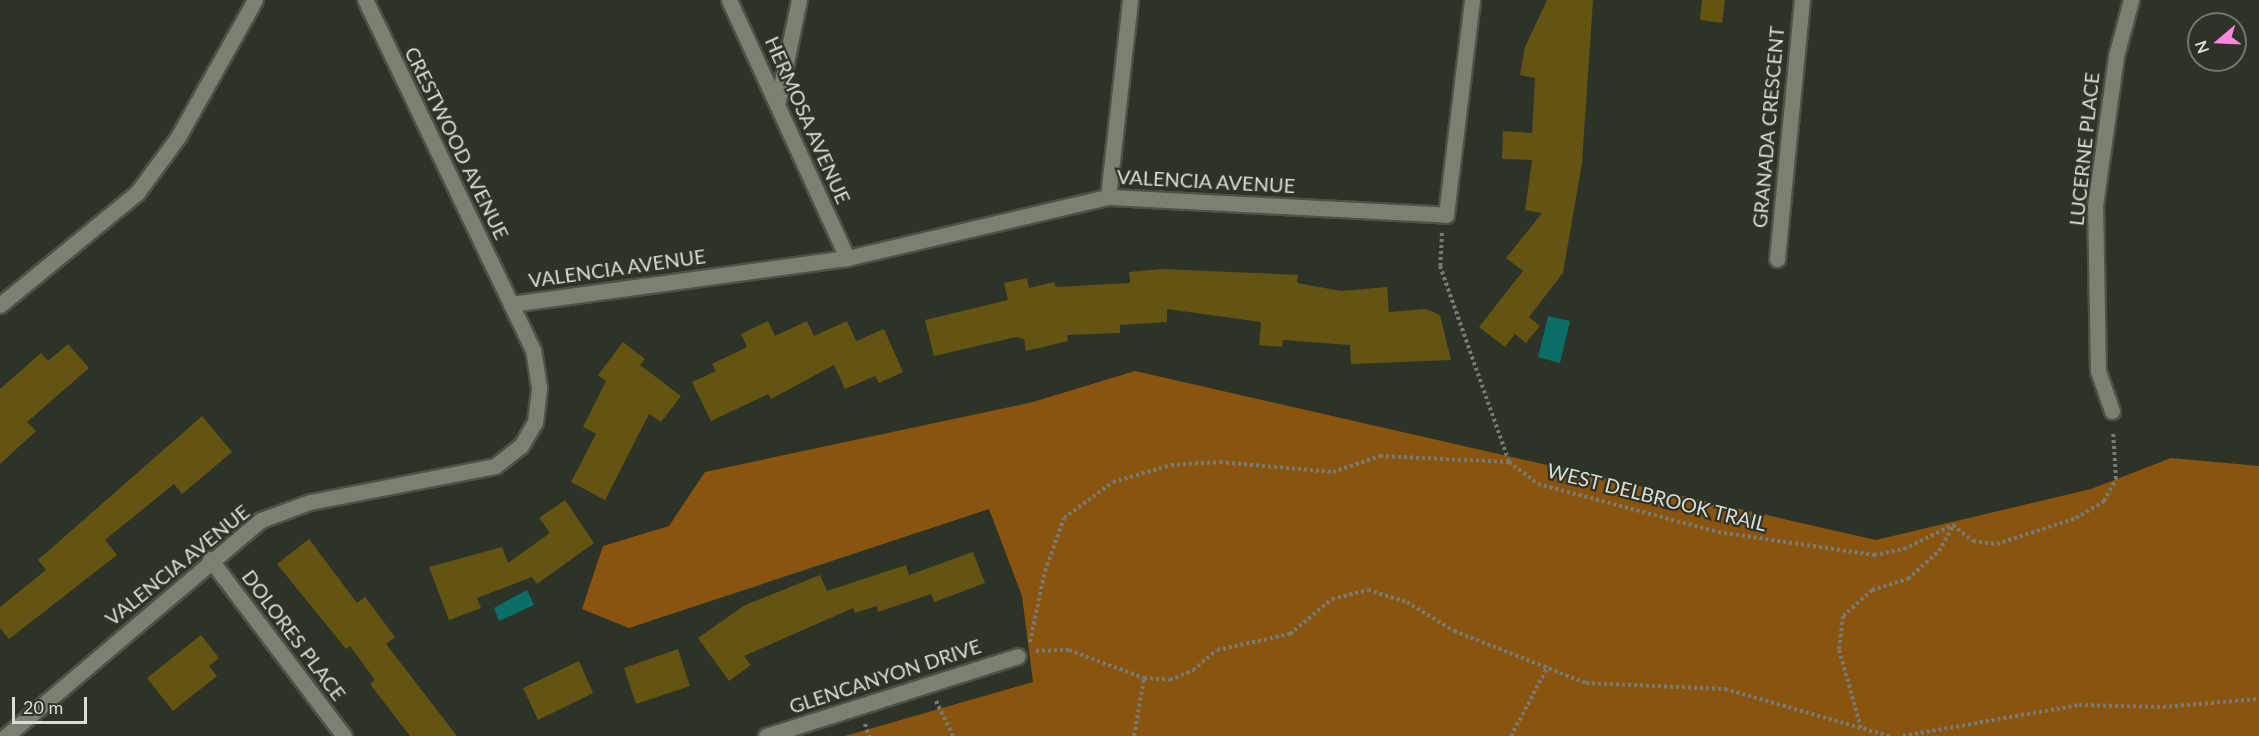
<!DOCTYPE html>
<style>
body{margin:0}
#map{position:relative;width:2259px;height:736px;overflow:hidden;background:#2e3327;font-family:Lato,sans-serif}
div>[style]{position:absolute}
.forest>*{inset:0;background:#89540f}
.water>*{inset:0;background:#0b6e66}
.building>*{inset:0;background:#635413}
.path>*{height:4px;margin-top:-2px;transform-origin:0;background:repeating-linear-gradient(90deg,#777b71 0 3px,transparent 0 6px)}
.roads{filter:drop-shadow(2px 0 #4d5146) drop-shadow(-2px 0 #4d5146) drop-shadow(0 2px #4d5146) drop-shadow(0 -2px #4d5146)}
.street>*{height:15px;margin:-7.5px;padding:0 7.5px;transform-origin:7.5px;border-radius:7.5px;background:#7b8172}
span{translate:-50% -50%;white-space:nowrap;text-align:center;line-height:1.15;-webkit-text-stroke:4.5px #2e3327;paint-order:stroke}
.street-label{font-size:20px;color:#d9ddd5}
.north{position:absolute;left:2187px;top:12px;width:60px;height:60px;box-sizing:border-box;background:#2e3327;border:2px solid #72776d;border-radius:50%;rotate:251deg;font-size:16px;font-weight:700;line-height:24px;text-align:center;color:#d9ddd5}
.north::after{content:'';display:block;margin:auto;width:21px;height:27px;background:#fd86e2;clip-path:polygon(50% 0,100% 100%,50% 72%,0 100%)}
.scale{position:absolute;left:12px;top:697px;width:75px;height:27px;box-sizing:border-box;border:3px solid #d9ddd5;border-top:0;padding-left:8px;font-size:18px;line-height:21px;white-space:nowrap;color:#d9ddd5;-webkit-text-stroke:4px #2e3327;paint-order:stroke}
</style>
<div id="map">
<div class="forest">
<i style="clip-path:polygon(1135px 371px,1876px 540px,2091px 489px,2171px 458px,2259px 466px,2259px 736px,845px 736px,1033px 682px,1022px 596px,989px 509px,629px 628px,582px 609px,603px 546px,669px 526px,705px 472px,1033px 402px)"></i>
</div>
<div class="water">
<i style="clip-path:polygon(1548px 316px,1570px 321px,1560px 363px,1538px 357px)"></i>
<i style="clip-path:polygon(527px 590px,534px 605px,499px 621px,494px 608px)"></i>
</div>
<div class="building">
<i style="clip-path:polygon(1547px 0,1593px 0,1582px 163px,1563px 273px,1529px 317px,1540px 326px,1526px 343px,1515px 334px,1505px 347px,1479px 327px,1523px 271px,1506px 258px,1542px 213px,1525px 210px,1532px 160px,1502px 159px,1503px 131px,1532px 133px,1535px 78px,1520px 75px,1525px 47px)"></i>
<i style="clip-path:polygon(1702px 0,1725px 0,1722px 23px,1700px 20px)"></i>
<i style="clip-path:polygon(1162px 269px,1298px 275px,1297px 283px,1341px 291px,1387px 287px,1389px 312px,1426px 309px,1440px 315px,1451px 360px,1351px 364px,1350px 345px,1283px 340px,1282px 347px,1259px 345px,1261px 322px,1167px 309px,1167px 322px,1120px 325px,1120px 333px,1067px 335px,1068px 341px,1026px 351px,1024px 339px,1016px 337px,934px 356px,925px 320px,1008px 300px,1004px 283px,1027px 278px,1029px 288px,1054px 282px,1056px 287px,1130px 283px,1129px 272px)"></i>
<i style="clip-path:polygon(768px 321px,775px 336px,807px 321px,814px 336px,847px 321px,856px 341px,884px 329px,903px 372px,879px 383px,875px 376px,845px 389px,834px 365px,771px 399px,768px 394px,711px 421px,692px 382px,716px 371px,712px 364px,747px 347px,741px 334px)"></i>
<i style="clip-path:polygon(623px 342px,645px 359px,640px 365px,681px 396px,661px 422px,649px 414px,605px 500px,571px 482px,596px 434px,583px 427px,606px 381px,598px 375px)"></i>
<i style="clip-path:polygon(68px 344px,89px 368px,27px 422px,36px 431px,0 464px,0 389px,41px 353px,48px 361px)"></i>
<i style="clip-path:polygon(202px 416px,232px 452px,182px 494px,174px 484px,105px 540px,117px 555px,9px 639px,0 628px,0 607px,46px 570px,38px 560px)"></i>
<i style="clip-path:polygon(565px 500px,594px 543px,537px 584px,532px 577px,477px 598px,481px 608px,449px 620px,429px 567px,502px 547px,508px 563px,550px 533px,539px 518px)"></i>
<i style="clip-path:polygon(309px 539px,357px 603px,365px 597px,395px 637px,386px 644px,457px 736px,410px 736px,370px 684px,375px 680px,350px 646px,346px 649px,277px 564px)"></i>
<i style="clip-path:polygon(973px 552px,985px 583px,934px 602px,931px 594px,878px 612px,877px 606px,855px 613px,853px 608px,744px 656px,751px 665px,729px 681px,698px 638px,745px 605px,820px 575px,827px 591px,906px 565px,909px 575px)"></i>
<i style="clip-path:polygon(201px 635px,219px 658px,209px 666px,217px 676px,173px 711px,147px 678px)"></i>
<i style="clip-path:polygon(678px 649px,690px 686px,636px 704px,624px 668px)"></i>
<i style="clip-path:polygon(579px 661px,593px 693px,538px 720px,523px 688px)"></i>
</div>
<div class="path">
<i style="left:1442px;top:233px;width:33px;rotate:93deg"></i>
<i style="left:1440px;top:266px;width:208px;rotate:70.6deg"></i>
<i style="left:1953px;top:525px;width:26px;rotate:39deg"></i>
<i style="left:1973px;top:541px;width:24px;rotate:7deg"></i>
<i style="left:1997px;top:544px;width:83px;rotate:-18.2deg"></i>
<i style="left:2076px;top:518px;width:33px;rotate:-31deg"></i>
<i style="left:2104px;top:501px;width:25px;rotate:-61deg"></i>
<i style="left:2116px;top:479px;width:48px;rotate:-93.6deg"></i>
<i style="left:1030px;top:642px;width:73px;rotate:-78.1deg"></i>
<i style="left:1045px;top:571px;width:56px;rotate:-70.3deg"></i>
<i style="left:1064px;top:518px;width:61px;rotate:-36.3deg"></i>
<i style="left:1113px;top:482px;width:60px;rotate:-16.3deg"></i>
<i style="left:1171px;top:465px;width:49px;rotate:-3.5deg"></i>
<i style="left:1220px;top:462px;width:113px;rotate:5.1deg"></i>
<i style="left:1333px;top:472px;width:50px;rotate:-18.8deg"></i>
<i style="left:1380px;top:456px;width:129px;rotate:2.7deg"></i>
<i style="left:1509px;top:462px;width:36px;rotate:37deg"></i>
<i style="left:1538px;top:484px;width:186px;rotate:14.9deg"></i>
<i style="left:1718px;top:532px;width:158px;rotate:8.4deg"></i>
<i style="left:1874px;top:555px;width:31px;rotate:-11deg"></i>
<i style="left:1904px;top:549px;width:55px;rotate:-26.1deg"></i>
<i style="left:1036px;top:651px;width:33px;rotate:-2deg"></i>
<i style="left:1069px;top:650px;width:80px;rotate:20.5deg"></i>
<i style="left:1144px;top:678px;width:26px;rotate:4deg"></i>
<i style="left:1170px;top:680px;width:25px;rotate:-23deg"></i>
<i style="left:1193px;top:670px;width:31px;rotate:-40deg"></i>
<i style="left:1217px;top:650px;width:75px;rotate:-12.4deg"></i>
<i style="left:1290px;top:634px;width:55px;rotate:-39.8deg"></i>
<i style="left:1332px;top:599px;width:37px;rotate:-14deg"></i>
<i style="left:1368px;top:590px;width:41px;rotate:17.1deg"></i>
<i style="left:1407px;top:602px;width:55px;rotate:31.7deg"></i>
<i style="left:1454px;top:631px;width:142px;rotate:21.5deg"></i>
<i style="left:1586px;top:683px;width:139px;rotate:2.5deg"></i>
<i style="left:1725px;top:689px;width:171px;rotate:16deg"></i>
<i style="left:936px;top:701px;width:39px;rotate:64deg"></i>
<i style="left:865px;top:724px;width:13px;rotate:72deg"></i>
<i style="left:1861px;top:728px;width:82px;rotate:-105.6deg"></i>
<i style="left:1839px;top:649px;width:33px;rotate:-83deg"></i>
<i style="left:1843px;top:616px;width:39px;rotate:-42deg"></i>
<i style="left:1872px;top:590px;width:38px;rotate:-17deg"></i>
<i style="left:1908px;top:579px;width:42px;rotate:-42.1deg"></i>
<i style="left:1939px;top:551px;width:29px;rotate:-61deg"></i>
<i style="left:1134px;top:736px;width:59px;rotate:-80.2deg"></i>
<i style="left:1511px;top:736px;width:79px;rotate:-62.1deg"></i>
<i style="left:1903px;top:736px;width:179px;rotate:-10deg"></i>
<i style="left:2079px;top:705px;width:84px;rotate:1.4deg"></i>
<i style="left:2163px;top:707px;width:96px;rotate:-4.8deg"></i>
</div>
<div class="roads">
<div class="street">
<i style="left:729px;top:0;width:284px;rotate:65.4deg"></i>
<i style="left:778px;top:101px;width:103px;rotate:-78.3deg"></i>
<i style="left:1108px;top:197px;width:198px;rotate:-83.6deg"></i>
<i style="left:1777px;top:259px;width:260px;rotate:-84.5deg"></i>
<i style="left:511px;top:304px;width:339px;rotate:-7.8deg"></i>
<i style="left:847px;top:258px;width:268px;rotate:-13.2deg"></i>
<i style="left:1108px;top:197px;width:338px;rotate:3deg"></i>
<i style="left:1446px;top:215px;width:217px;rotate:-83.1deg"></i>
<i style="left:0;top:305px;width:177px;rotate:-39.3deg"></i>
<i style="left:137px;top:193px;width:69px;rotate:-53.8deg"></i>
<i style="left:178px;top:137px;width:157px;rotate:-60.7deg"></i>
<i style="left:2112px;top:411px;width:42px;rotate:-109.3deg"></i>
<i style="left:2098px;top:371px;width:165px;rotate:-91deg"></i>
<i style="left:2095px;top:206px;width:151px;rotate:-82deg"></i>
<i style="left:2116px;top:56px;width:58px;rotate:-75deg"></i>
<i style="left:210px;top:559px;width:222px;rotate:52.9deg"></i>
<i style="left:6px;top:736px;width:334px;rotate:-40.3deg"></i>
<i style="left:261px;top:520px;width:52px;rotate:-20.2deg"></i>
<i style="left:310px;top:502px;width:188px;rotate:-11deg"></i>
<i style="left:495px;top:466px;width:33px;rotate:-38deg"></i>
<i style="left:521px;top:446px;width:28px;rotate:-60deg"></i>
<i style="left:535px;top:422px;width:35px;rotate:-83deg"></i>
<i style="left:539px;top:387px;width:37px;rotate:-99deg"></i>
<i style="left:533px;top:350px;width:388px;rotate:-115.6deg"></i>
<i style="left:766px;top:736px;width:264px;rotate:-17.6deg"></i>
</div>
</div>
<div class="street-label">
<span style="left:808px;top:120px;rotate:66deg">HERMOSA AVENUE</span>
<span style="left:1768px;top:127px;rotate:-85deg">GRANADA CRESCENT</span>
<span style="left:457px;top:143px;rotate:64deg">CRESTWOOD AVENUE</span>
<span style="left:2084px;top:149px;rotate:-84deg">LUCERNE PLACE</span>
<span style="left:1206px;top:181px;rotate:3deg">VALENCIA AVENUE</span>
<span style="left:617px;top:268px;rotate:-8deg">VALENCIA AVENUE</span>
<span style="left:1657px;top:497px;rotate:14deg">WEST DELBROOK TRAIL</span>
<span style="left:177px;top:565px;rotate:-39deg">VALENCIA AVENUE</span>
<span style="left:294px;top:635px;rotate:53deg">DOLORES PLACE</span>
<span style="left:885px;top:676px;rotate:-18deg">GLENCANYON DRIVE</span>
</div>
<div class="north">N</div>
<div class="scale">20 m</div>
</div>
